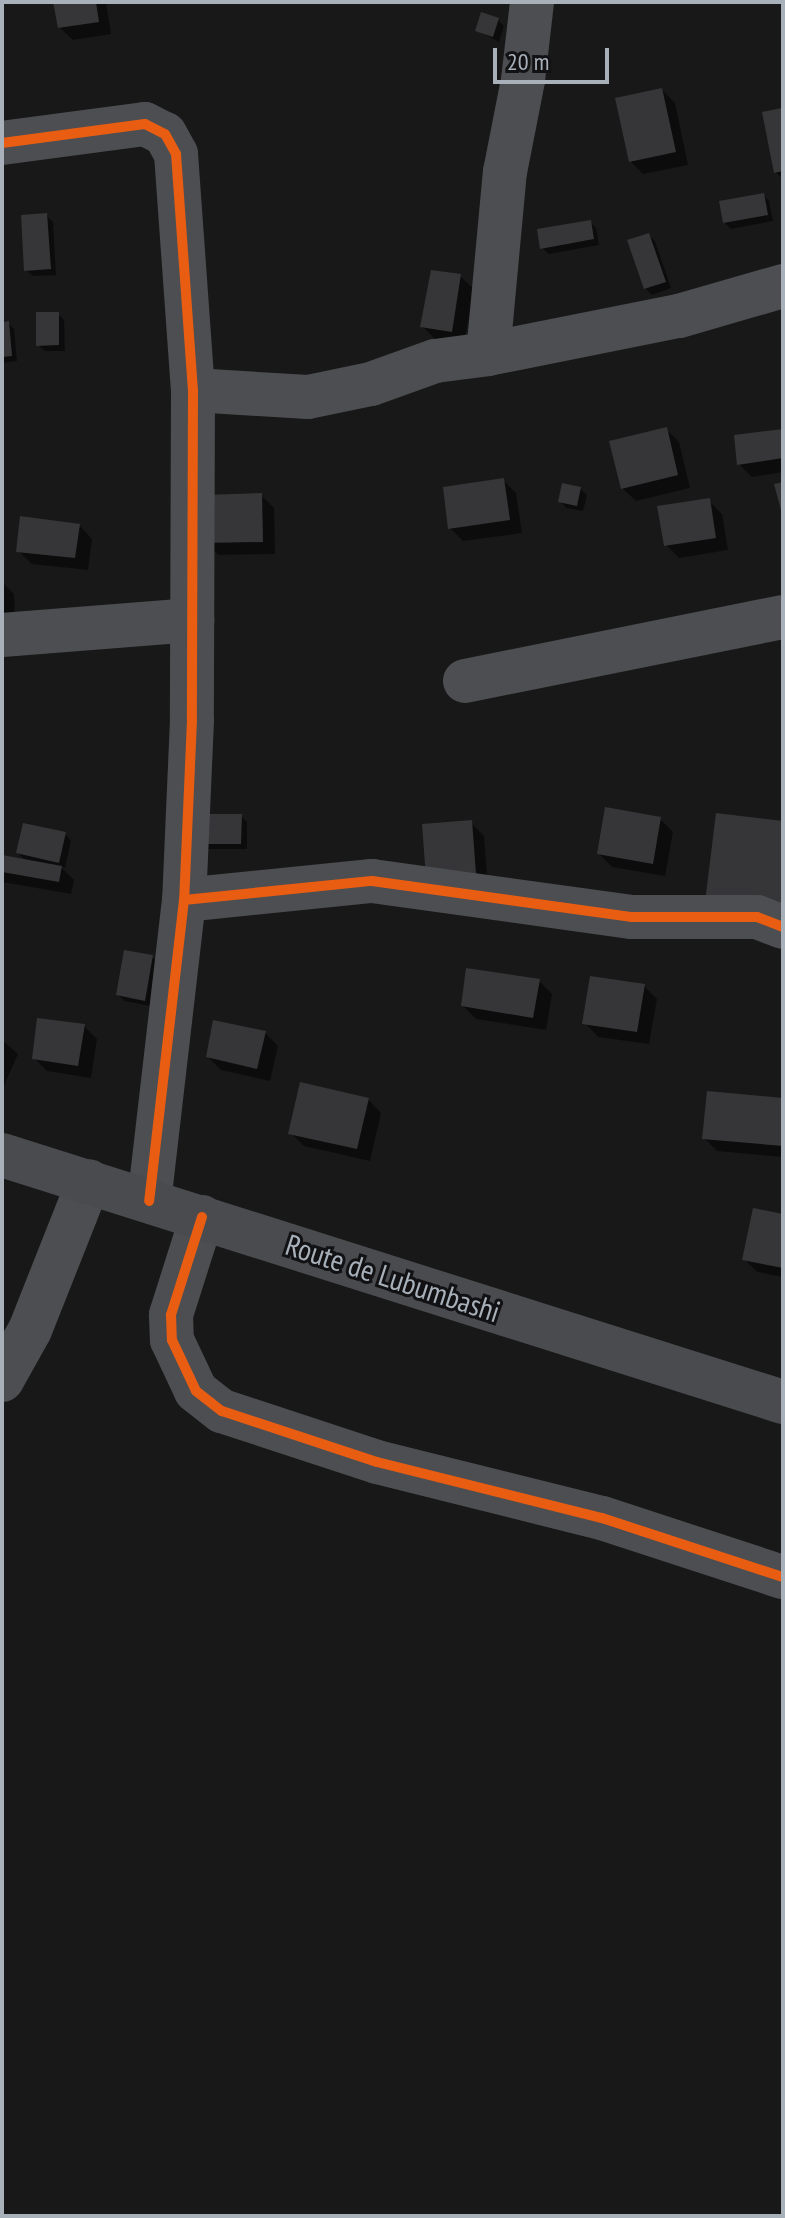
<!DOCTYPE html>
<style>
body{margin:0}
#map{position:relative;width:785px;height:2218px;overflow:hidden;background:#181818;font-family:"PT Sans Narrow",sans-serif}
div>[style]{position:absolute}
.shadow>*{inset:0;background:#0007}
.building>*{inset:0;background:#363638}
.minor>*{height:44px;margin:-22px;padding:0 22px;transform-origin:22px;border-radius:22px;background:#4c4e51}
.highway>*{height:44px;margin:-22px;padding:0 22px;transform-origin:22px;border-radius:22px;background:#494b4e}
.cycleway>*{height:10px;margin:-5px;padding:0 5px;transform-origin:5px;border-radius:5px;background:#e95d12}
span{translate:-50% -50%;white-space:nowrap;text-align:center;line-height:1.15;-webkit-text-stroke:6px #121214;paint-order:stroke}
.street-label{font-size:30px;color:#a8b0ba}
.frame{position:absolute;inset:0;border:4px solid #a8b0ba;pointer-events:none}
.scale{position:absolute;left:493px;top:48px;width:116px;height:36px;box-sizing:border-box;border:4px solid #a8b0ba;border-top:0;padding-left:10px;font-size:24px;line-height:28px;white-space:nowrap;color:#a8b0ba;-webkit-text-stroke:6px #121214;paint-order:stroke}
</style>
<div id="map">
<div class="shadow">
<i style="clip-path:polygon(55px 2px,106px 2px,111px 34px,73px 40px,59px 27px)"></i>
<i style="clip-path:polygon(498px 20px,504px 26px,499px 42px,477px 30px)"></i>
<i style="clip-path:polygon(662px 90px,675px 103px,688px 165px,643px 174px,630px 161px)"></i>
<i style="clip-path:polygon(781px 110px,783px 112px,782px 178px,775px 172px)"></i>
<i style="clip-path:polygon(763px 195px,769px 201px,773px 221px,731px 229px,724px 222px)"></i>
<i style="clip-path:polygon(46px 215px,53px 222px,56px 275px,33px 276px,26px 270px)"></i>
<i style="clip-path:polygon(590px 222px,596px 228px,599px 245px,549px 254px,542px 248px)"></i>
<i style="clip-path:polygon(648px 235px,655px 241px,671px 288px,652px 295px,645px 288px)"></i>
<i style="clip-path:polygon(460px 276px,474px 289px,464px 344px,435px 339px,422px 326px)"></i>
<i style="clip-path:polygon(58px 314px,64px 320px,65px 351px,45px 351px,38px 345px)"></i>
<i style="clip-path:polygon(8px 323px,14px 329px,17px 361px,2px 363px,2px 324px)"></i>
<i style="clip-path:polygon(666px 429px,679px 442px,690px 488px,636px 501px,622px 488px)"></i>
<i style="clip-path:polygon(783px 431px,783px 472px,752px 477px,739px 464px)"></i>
<i style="clip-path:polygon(503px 480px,516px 493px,522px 533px,463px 541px,450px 528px)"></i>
<i style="clip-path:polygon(580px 489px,587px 495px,583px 511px,566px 508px,560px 501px)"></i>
<i style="clip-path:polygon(261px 495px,274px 508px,275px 554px,218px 555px,205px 542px)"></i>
<i style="clip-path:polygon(709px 501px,722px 514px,728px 550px,679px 558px,666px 545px)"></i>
<i style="clip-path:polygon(79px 525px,92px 539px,88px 570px,32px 564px,18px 551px)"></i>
<i style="clip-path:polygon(2px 582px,14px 594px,16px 645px,2px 646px)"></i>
<i style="clip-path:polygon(241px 816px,247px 822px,247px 849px,206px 849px,199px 843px)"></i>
<i style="clip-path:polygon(660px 819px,673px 832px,665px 876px,612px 867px,599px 854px)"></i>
<i style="clip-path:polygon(471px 823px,484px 836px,488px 886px,441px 890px)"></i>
<i style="clip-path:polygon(65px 834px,71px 841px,65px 868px,60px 866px,74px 880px,71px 894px,2px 882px,2px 857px,27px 862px,18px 853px)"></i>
<i style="clip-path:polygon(152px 957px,158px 963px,150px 1006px,125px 1001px,118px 995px)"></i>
<i style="clip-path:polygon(539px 981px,552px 994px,546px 1030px,476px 1019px,463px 1006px)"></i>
<i style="clip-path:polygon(644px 986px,657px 999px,649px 1044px,598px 1037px,585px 1023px)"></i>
<i style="clip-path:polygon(84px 1026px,97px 1039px,91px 1078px,47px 1071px,34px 1058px)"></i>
<i style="clip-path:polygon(265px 1033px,278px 1046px,270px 1081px,221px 1070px,208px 1057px)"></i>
<i style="clip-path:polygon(2px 1040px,18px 1054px,2px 1090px)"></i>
<i style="clip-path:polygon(368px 1099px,381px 1113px,370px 1161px,304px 1146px,291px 1133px)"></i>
<i style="clip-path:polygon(783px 1100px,783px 1157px,717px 1151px,704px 1138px)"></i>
<i style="clip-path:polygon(783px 1216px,783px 1277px,757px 1272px,744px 1259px)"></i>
</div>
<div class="building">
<i style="clip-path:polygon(53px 2px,96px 2px,99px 22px,58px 28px)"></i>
<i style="clip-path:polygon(481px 12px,499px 18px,493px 37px,475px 31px)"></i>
<i style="clip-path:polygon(662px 88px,676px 152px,629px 162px,615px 98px)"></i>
<i style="clip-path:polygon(782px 108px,783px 171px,774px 173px,762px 112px)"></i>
<i style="clip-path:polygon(764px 193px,768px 215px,723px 223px,719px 201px)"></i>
<i style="clip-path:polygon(47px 213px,51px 269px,24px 271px,21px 215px)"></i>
<i style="clip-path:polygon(591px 220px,594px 239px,540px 249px,537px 229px)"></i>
<i style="clip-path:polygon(649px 233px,666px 282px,644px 289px,627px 240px)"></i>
<i style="clip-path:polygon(431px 270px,461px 274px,452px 332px,420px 327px)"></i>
<i style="clip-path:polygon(36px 312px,59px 312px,59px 345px,36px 346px)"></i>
<i style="clip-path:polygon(9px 321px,12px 356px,2px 357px,2px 322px)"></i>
<i style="clip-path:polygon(667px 427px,678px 475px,621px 489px,609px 441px)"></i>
<i style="clip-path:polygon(783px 429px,783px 458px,737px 465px,734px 435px)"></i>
<i style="clip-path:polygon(504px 478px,510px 520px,448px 529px,443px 487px)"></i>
<i style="clip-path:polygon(783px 482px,783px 514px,782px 514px,774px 484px)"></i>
<i style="clip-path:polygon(562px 483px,581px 487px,577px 506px,558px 502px)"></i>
<i style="clip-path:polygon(262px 493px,263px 542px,203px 543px,202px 495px)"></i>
<i style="clip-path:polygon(710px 498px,716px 538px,664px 546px,657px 506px)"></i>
<i style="clip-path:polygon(20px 516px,80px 524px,75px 558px,16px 552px)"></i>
<i style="clip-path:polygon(605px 807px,661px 817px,653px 864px,597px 854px)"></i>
<i style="clip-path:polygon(716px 813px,783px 821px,783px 911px,705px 902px)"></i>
<i style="clip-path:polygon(198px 814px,242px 814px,241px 844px,197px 844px)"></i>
<i style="clip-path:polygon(472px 820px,476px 874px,426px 878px,422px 824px)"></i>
<i style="clip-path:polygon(23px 823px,66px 832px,59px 863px,16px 853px)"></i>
<i style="clip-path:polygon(2px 855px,62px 866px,59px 882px,2px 872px)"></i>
<i style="clip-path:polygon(124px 950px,153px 955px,145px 1001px,116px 995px)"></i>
<i style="clip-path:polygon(466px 968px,540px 979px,533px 1018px,461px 1006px)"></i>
<i style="clip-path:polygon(590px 976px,645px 984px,637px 1032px,582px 1024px)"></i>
<i style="clip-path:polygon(37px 1018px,85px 1024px,78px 1066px,32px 1059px)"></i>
<i style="clip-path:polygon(213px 1020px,266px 1031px,257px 1069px,206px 1057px)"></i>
<i style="clip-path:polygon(300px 1082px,369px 1098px,357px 1149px,288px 1134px)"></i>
<i style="clip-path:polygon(707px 1091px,783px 1098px,783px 1146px,702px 1139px)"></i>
<i style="clip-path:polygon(753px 1208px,783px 1214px,783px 1268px,742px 1260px)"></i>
</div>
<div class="minor">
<i style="left:2px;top:143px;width:144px;rotate:-7.6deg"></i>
<i style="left:145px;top:124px;width:22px;rotate:27deg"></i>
<i style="left:165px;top:134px;width:23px;rotate:61deg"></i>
<i style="left:176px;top:154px;width:237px;rotate:85.9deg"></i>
<i style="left:193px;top:390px;width:330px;rotate:90.2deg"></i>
<i style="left:192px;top:720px;width:180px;rotate:92.5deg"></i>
<i style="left:184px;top:900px;width:303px;rotate:96.6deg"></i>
<i style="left:488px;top:354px;width:183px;rotate:-84.7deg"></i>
<i style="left:505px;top:172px;width:94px;rotate:-78.9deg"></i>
<i style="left:523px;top:80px;width:79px;rotate:-83.4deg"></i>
<i style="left:193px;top:390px;width:115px;rotate:3.5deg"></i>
<i style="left:308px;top:397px;width:64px;rotate:-11.7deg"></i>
<i style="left:371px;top:384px;width:68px;rotate:-19.8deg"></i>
<i style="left:435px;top:361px;width:53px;rotate:-7.5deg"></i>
<i style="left:488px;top:354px;width:195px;rotate:-11.3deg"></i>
<i style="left:679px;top:316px;width:108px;rotate:-16.1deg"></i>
<i style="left:2px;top:635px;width:191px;rotate:-4.5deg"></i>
<i style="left:465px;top:681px;width:324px;rotate:-11.4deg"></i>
<i style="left:184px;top:900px;width:189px;rotate:-5.8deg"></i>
<i style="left:372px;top:881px;width:261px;rotate:7.9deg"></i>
<i style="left:631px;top:917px;width:126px"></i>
<i style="left:757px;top:917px;width:28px;rotate:21deg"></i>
<i style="left:202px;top:1217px;width:103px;rotate:107.6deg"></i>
<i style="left:171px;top:1315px;width:25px;rotate:88deg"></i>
<i style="left:172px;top:1340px;width:56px;rotate:64.8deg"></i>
<i style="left:196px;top:1391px;width:33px;rotate:38deg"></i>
<i style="left:222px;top:1411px;width:163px;rotate:18.2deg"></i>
<i style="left:377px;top:1462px;width:232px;rotate:14deg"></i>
<i style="left:602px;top:1518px;width:190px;rotate:18.1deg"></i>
<i style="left:2px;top:1380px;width:57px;rotate:-60.8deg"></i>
<i style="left:30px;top:1330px;width:160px;rotate:-68.4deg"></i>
</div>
<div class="highway">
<i style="left:2px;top:1155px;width:819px;rotate:17.55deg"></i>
</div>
<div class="cycleway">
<i style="left:2px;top:143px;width:144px;rotate:-7.6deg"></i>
<i style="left:145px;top:124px;width:22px;rotate:27deg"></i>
<i style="left:165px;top:134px;width:23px;rotate:61deg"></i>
<i style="left:176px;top:154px;width:237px;rotate:85.9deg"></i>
<i style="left:193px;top:390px;width:330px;rotate:90.2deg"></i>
<i style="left:192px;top:720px;width:180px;rotate:92.5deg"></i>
<i style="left:184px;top:900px;width:303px;rotate:96.6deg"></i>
<i style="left:184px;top:900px;width:189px;rotate:-5.8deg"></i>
<i style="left:372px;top:881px;width:261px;rotate:7.9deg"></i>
<i style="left:631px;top:917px;width:126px"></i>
<i style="left:757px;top:917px;width:28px;rotate:21deg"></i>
<i style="left:202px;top:1217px;width:103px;rotate:107.6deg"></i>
<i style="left:171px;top:1315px;width:25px;rotate:88deg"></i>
<i style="left:172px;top:1340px;width:56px;rotate:64.8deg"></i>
<i style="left:196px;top:1391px;width:33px;rotate:38deg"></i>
<i style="left:222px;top:1411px;width:163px;rotate:18.2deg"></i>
<i style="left:377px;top:1462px;width:232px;rotate:14deg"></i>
<i style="left:602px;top:1518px;width:190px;rotate:18.1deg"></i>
</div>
<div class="street-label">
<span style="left:393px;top:1278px;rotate:18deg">Route de Lubumbashi</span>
</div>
<div class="frame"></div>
<div class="scale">20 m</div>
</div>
